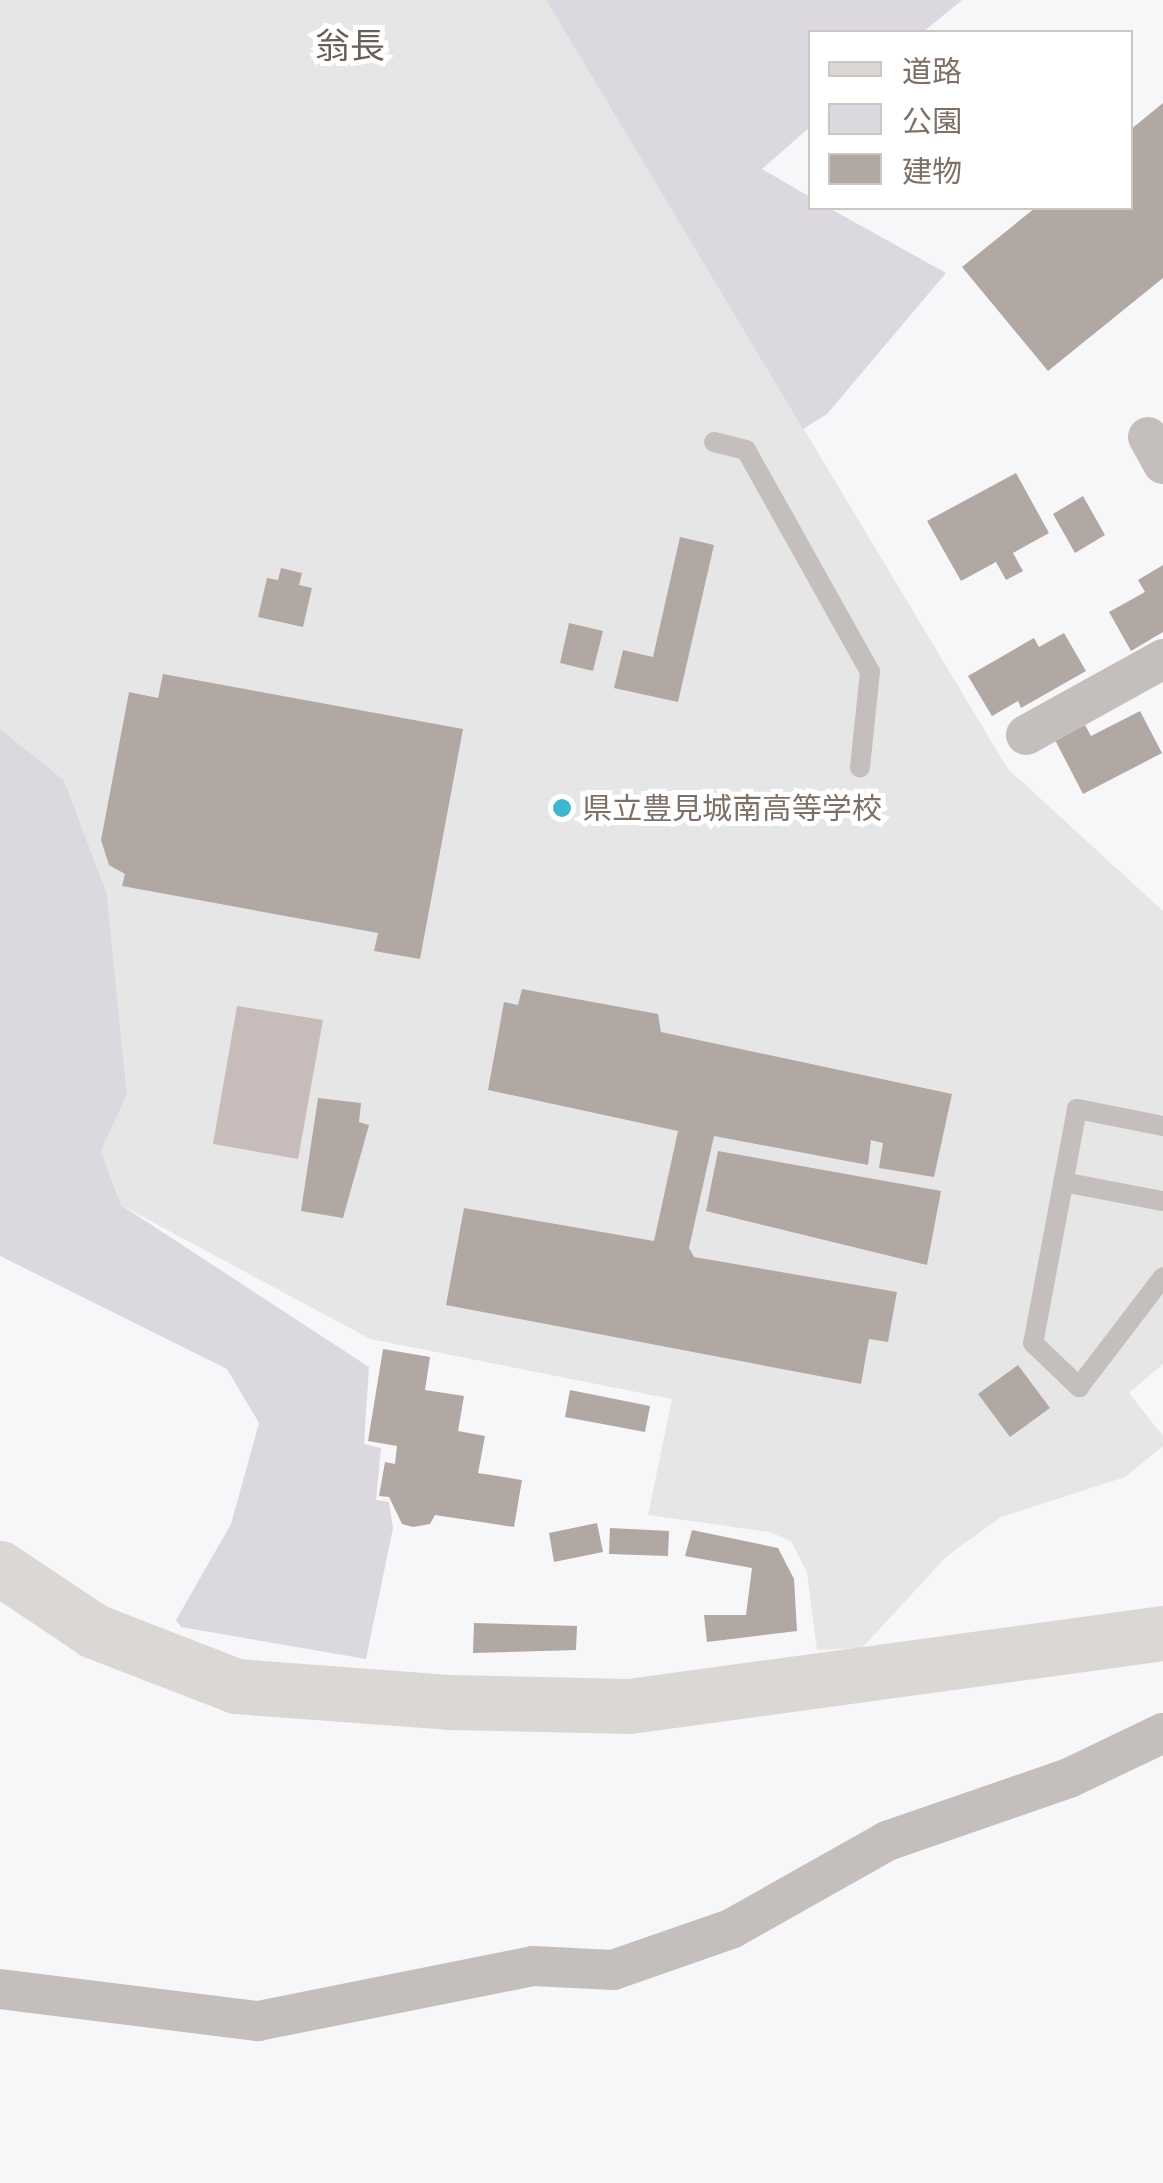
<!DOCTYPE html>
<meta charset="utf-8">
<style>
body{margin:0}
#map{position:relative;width:1163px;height:2183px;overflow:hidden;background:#f7f7f9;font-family:Manrope,"Noto Sans JP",sans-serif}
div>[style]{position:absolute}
.built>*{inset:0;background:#e7e6e6}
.green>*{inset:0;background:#dcd8df}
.water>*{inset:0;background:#c7bcb9}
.building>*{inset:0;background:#b1a8a4}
.lane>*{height:20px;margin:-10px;padding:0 10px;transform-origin:10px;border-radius:10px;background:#c4bfbc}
.street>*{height:40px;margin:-20px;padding:0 20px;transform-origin:20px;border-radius:20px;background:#c4bfbc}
.secondary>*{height:55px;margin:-27.5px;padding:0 27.5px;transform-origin:27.5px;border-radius:27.5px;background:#dbd7d4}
.dots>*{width:28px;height:28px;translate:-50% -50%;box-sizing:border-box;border:5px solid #fff;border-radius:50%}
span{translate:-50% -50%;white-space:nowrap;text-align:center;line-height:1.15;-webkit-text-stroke:10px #fff;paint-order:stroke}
.poi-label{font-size:30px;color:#7e7066}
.left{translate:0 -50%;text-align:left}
.quarter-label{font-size:35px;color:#6a5f58}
.legend{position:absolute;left:808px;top:30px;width:325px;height:180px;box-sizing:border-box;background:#fff;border:2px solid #cbc6c2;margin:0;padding:12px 18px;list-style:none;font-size:30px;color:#7e7066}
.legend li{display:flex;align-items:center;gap:20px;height:50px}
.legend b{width:50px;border:2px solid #cbc6c2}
</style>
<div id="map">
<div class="built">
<i style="clip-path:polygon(0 0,546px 0,1008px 769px,1163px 911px,1163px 1364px,1129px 1393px,1163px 1436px,1163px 1446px,1125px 1477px,1001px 1517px,947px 1556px,862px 1648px,817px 1650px,807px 1573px,791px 1541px,770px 1532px,648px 1515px,672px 1399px,370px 1339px,121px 1205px,101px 1151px,127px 1093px,107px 894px,64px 780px,0 729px)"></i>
</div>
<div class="green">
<i style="clip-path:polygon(546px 0,962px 0,923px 32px,810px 32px,810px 127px,762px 169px,810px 197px,810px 208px,829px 208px,946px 273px,827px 414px,803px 429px)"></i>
<i style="clip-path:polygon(0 729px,64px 780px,107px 894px,127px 1094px,101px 1151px,121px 1205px,369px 1367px,364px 1444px,381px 1448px,376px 1500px,389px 1502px,393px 1528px,366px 1659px,181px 1627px,176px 1620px,231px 1524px,259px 1423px,227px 1369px,0 1256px)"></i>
</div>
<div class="water">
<i style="clip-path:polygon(237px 1006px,323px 1020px,298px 1159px,213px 1144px)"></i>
</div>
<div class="building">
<i style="clip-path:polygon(1163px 103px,1163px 278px,1048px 371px,962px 267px,1035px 208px,1130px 208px,1130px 130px)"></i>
<i style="clip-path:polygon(1016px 473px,1049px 533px,1013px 553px,1023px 571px,1006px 580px,996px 562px,961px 581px,927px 521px)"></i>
<i style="clip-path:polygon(1083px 496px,1105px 535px,1075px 553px,1053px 514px)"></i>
<i style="clip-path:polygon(680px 537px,714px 545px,678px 702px,614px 688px,623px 650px,653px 657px)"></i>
<i style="clip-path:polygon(1163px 565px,1163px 632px,1131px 651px,1109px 612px,1145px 592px,1138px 580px)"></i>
<i style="clip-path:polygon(281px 568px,302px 573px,299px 585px,312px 588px,303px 627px,258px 617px,267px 578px,278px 580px)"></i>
<i style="clip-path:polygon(569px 623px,603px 631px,593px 671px,560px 663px)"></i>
<i style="clip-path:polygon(1064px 633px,1086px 671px,1021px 708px,1018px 701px,992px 716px,968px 676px,1034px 638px,1039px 647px)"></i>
<i style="clip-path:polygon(163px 674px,463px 729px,420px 959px,374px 951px,378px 933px,122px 886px,125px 874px,109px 865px,101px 840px,129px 692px,158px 698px)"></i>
<i style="clip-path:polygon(1140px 711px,1162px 753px,1083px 794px,1055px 740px,1085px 725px,1091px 736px)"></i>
<i style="clip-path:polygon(522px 989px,658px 1014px,661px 1032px,952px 1094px,934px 1177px,879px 1168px,883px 1143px,871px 1140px,868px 1165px,714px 1136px,689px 1248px,694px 1257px,897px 1292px,888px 1342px,869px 1339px,861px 1384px,446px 1305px,464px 1208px,654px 1241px,678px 1131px,488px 1090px,504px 1002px,518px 1005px)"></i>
<i style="clip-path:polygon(318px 1098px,361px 1103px,359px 1122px,369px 1125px,343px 1218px,301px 1211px)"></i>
<i style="clip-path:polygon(718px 1151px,941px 1191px,927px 1265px,706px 1211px)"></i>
<i style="clip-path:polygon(383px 1349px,430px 1357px,425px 1390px,464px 1396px,458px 1431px,485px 1436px,478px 1473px,522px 1480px,514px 1527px,435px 1515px,430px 1524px,413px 1527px,402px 1524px,389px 1497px,379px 1496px,385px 1462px,395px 1464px,397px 1446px,368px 1441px)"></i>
<i style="clip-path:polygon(1018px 1365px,1050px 1408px,1010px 1437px,978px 1394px)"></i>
<i style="clip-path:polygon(570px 1390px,650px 1406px,645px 1432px,565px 1417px)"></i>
<i style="clip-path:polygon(597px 1523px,603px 1552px,554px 1562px,549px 1533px)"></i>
<i style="clip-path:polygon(610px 1528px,669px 1531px,668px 1556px,609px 1554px)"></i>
<i style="clip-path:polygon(692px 1530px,778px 1548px,794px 1579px,797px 1631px,707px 1642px,704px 1615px,746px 1615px,752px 1568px,685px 1556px)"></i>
<i style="clip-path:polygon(474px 1623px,577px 1626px,576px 1650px,473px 1653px)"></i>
</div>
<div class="lane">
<i style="left:714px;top:442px;width:33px;rotate:14deg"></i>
<i style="left:746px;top:450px;width:254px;rotate:60.8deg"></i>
<i style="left:870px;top:672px;width:96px;rotate:96deg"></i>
<i style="left:1163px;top:1126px;width:88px;rotate:-168.8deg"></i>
<i style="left:1077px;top:1109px;width:238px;rotate:100.6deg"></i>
<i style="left:1033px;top:1343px;width:64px;rotate:43.7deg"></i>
<i style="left:1079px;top:1387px;width:138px;rotate:-52.6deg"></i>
<i style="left:1063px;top:1182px;width:102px;rotate:10.8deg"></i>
</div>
<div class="street">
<i style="left:1148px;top:437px;width:31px;rotate:61deg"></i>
<i style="left:1026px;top:735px;width:157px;rotate:-29deg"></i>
<i style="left:0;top:1989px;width:260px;rotate:7.1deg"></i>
<i style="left:258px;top:2021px;width:280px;rotate:-11.3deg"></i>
<i style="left:533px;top:1966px;width:80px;rotate:2.9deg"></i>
<i style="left:613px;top:1970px;width:125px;rotate:-19.2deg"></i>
<i style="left:731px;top:1929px;width:179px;rotate:-29.4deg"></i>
<i style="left:887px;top:1841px;width:193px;rotate:-19.1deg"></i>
<i style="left:1069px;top:1778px;width:104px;rotate:-25.6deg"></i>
</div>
<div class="secondary">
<i style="left:0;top:1568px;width:113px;rotate:33.8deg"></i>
<i style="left:94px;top:1631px;width:152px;rotate:21.2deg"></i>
<i style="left:236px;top:1686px;width:216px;rotate:4.3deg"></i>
<i style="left:451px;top:1702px;width:178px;rotate:1.3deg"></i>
<i style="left:629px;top:1706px;width:539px;rotate:-7.78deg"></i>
</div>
<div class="dots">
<i style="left:562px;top:808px;background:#40b7cf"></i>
</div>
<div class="poi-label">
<span class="left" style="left:582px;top:808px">県立豊見城南高等学校</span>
</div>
<div class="quarter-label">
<span style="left:350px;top:45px">翁長</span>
</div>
<ul class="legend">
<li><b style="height:12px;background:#dbd7d4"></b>道路</li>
<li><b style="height:28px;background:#dcd8df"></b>公園</li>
<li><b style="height:28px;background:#b1a8a4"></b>建物</li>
</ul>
</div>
